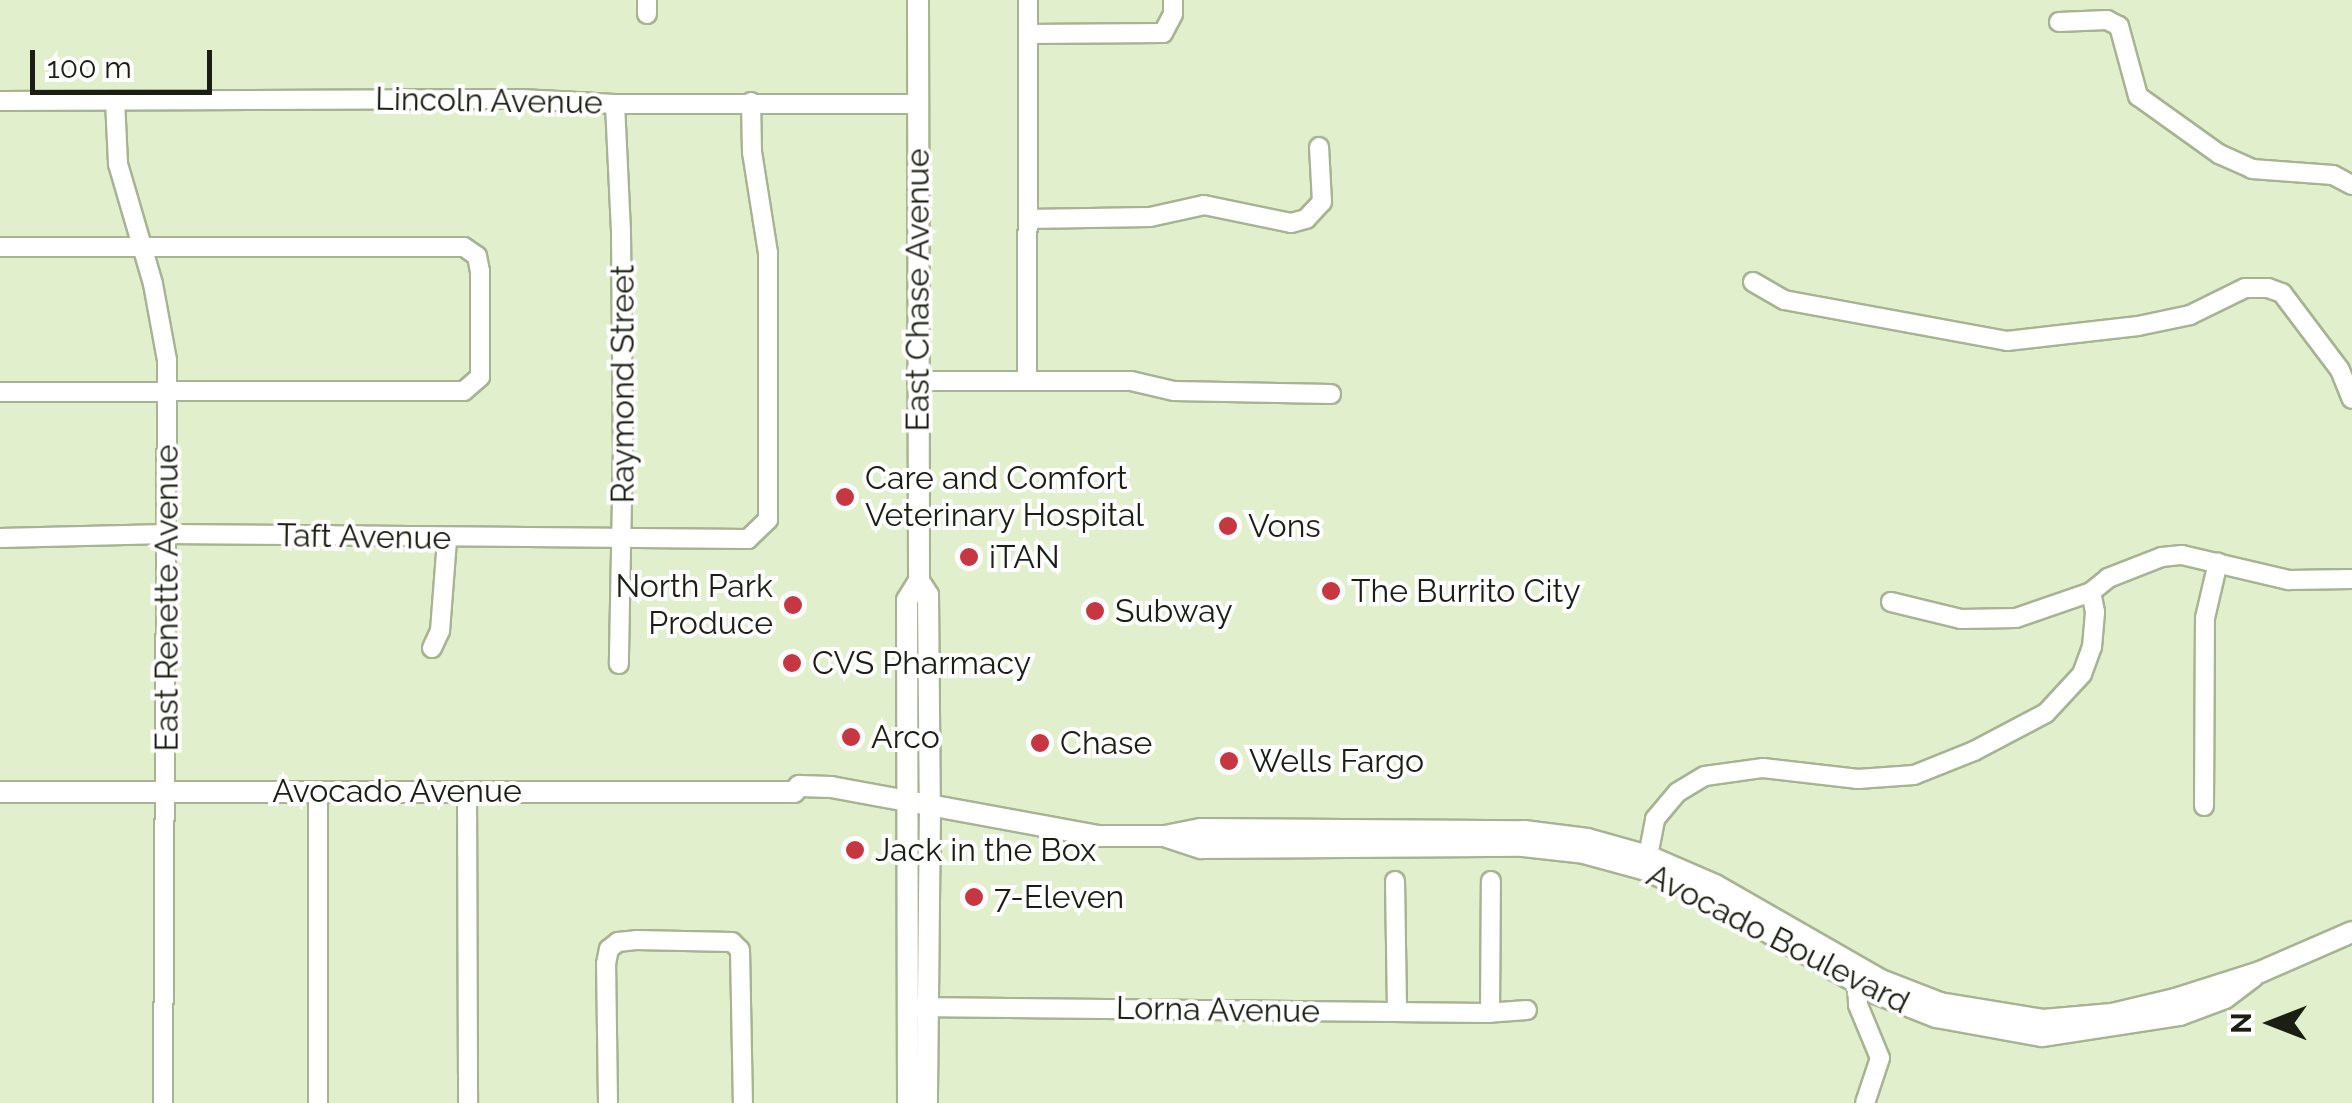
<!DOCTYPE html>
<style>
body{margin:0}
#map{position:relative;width:2352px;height:1103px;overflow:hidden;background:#e2efcd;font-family:Raleway,sans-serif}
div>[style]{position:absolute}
.roads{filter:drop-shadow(2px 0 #a7b393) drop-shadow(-2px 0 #a7b393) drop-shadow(0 2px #a7b393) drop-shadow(0 -2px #a7b393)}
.minor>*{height:18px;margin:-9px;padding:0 9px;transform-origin:9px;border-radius:9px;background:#fff}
.major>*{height:20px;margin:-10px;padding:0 10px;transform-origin:10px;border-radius:10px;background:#fff}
.dots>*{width:28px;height:28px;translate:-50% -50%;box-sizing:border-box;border:5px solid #fff;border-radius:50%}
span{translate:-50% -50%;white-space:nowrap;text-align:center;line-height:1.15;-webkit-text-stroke:8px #fff;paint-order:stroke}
.street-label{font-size:32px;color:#1b1f13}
.poi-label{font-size:32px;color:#1b1f13}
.left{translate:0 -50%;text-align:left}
.right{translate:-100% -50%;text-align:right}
.north{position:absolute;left:2222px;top:973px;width:100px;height:100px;-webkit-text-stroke:8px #fff;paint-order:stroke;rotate:270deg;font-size:28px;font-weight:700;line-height:40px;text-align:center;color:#1b1f13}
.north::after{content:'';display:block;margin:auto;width:35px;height:45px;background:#1b1f13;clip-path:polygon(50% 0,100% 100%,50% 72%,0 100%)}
.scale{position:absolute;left:30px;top:50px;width:182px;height:45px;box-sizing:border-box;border:5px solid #1b1f13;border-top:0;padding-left:12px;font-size:30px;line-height:35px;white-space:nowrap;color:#1b1f13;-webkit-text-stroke:8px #fff;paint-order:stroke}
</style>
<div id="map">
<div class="roads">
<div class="minor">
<i style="left:647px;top:0;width:14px;rotate:90deg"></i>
<i style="left:2059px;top:22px;width:48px;rotate:-2.4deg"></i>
<i style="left:2107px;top:20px;width:13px;rotate:27deg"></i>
<i style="left:2119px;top:26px;width:73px;rotate:74.8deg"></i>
<i style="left:2138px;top:96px;width:100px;rotate:35.6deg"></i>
<i style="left:2219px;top:154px;width:36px;rotate:24deg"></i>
<i style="left:2252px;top:169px;width:81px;rotate:4.2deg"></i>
<i style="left:2333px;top:175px;width:21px;rotate:28deg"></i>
<i style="left:1028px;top:34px;width:135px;rotate:-0.4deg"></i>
<i style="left:1163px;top:33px;width:21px;rotate:-62deg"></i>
<i style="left:1173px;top:14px;width:14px;rotate:-90deg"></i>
<i style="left:115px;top:100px;width:64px;rotate:87.3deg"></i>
<i style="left:118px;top:164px;width:125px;rotate:73.7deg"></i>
<i style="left:153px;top:284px;width:77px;rotate:79.6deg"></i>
<i style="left:167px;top:360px;width:743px;rotate:90.31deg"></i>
<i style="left:0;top:101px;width:521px;rotate:-0.22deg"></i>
<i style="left:521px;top:99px;width:94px;rotate:3deg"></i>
<i style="left:615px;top:104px;width:303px"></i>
<i style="left:615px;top:104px;width:127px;rotate:87.3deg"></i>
<i style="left:621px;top:231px;width:216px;rotate:89.5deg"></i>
<i style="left:623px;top:447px;width:217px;rotate:91.1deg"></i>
<i style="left:1028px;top:219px;width:122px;rotate:-0.9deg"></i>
<i style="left:1150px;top:217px;width:55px;rotate:-12.5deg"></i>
<i style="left:1204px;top:205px;width:89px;rotate:11.7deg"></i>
<i style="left:1291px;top:223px;width:16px;rotate:-15deg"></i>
<i style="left:1306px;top:219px;width:23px;rotate:-47deg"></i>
<i style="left:1322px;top:202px;width:55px;rotate:-93.1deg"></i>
<i style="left:0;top:247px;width:464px"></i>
<i style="left:464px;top:247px;width:16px;rotate:35deg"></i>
<i style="left:477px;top:256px;width:15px;rotate:79deg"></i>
<i style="left:480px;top:271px;width:106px;rotate:90deg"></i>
<i style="left:480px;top:377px;width:21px;rotate:139deg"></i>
<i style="left:464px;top:391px;width:464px;rotate:179.9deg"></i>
<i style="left:1753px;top:282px;width:36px;rotate:30deg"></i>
<i style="left:1784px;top:300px;width:227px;rotate:10.4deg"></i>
<i style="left:2007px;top:341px;width:132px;rotate:-6.5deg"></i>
<i style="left:2138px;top:326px;width:53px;rotate:-11.9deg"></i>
<i style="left:2190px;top:315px;width:61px;rotate:-26.1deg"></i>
<i style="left:2245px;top:288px;width:23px"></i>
<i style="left:2268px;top:288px;width:15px;rotate:20deg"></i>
<i style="left:2282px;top:293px;width:96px;rotate:53deg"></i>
<i style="left:2340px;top:370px;width:31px;rotate:68deg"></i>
<i style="left:917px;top:381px;width:214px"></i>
<i style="left:1131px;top:381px;width:44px;rotate:13.1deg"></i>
<i style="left:1174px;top:391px;width:157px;rotate:1.1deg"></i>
<i style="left:1027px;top:381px;width:381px;rotate:-89.8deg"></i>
<i style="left:0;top:538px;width:167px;rotate:-1.4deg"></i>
<i style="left:167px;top:534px;width:581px;rotate:0.49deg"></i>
<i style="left:748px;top:539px;width:28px;rotate:-44deg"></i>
<i style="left:768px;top:520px;width:267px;rotate:-90deg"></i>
<i style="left:768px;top:253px;width:102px;rotate:-99deg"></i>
<i style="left:752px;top:152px;width:50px;rotate:-91.1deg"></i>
<i style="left:1891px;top:602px;width:72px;rotate:13.7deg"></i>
<i style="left:1961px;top:619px;width:55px;rotate:-1deg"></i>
<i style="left:2016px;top:618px;width:79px;rotate:-19.1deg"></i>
<i style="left:2091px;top:592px;width:22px;rotate:-39deg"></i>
<i style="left:2108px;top:578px;width:58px;rotate:-21.3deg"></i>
<i style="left:2162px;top:557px;width:20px;rotate:-6deg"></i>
<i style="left:2182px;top:555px;width:110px;rotate:13.2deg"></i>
<i style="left:2289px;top:580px;width:63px;rotate:-0.9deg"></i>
<i style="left:432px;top:648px;width:19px;rotate:-65deg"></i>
<i style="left:440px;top:631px;width:92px;rotate:-85.6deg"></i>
<i style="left:318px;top:791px;width:312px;rotate:90deg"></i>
<i style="left:467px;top:791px;width:312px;rotate:89.8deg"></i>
<i style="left:2204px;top:806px;width:188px;rotate:-89.7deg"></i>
<i style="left:2205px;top:618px;width:57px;rotate:-76.9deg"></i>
<i style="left:1648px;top:856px;width:38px;rotate:-79deg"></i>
<i style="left:1655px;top:819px;width:35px;rotate:-50deg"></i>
<i style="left:1678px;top:792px;width:31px;rotate:-31deg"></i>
<i style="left:1705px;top:776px;width:59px;rotate:-7.9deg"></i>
<i style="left:1763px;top:768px;width:96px;rotate:6.6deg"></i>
<i style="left:1858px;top:779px;width:56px;rotate:-4.1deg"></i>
<i style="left:1914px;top:775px;width:65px;rotate:-21.8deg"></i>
<i style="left:1974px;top:751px;width:81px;rotate:-27.8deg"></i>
<i style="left:2046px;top:713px;width:53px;rotate:-47.3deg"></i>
<i style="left:2082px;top:674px;width:29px;rotate:-70deg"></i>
<i style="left:2092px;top:647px;width:35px;rotate:-85deg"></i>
<i style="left:2095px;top:612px;width:20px;rotate:-101deg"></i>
<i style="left:1395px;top:881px;width:131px;rotate:89.1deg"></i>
<i style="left:1857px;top:984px;width:21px;rotate:87deg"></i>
<i style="left:1858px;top:1005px;width:57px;rotate:67.5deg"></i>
<i style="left:1880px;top:1058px;width:47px;rotate:108.4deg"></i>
<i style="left:914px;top:1007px;width:572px;rotate:0.6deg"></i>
<i style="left:1486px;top:1013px;width:41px;rotate:-4.2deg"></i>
<i style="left:1490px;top:1013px;width:132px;rotate:-89.6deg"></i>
<i style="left:608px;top:1103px;width:139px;rotate:-90.8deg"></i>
<i style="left:606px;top:964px;width:15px;rotate:-79deg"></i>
<i style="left:609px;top:949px;width:11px;rotate:-38deg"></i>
<i style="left:618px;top:942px;width:18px;rotate:-6deg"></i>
<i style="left:636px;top:940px;width:96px;rotate:1.2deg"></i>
<i style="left:732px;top:942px;width:11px;rotate:45deg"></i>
<i style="left:740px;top:950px;width:153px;rotate:88.9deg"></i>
</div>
<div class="major">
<i style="left:918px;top:0;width:581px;rotate:89.9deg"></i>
<i style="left:919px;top:581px;width:17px;rotate:57deg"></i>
<i style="left:928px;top:595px;width:212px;rotate:89.5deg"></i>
<i style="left:930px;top:807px;width:296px;rotate:90.6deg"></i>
<i style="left:0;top:792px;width:794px"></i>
<i style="left:794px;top:792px;width:8px;rotate:-50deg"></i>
<i style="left:799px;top:786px;width:32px;rotate:2deg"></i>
<i style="left:831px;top:787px;width:272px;rotate:10.4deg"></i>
<i style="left:1099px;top:836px;width:66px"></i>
<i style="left:1165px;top:836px;width:37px;rotate:-11deg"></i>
<i style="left:1201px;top:829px;width:323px;rotate:0.4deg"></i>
<i style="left:1524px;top:831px;width:64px;rotate:7.2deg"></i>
<i style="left:1587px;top:839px;width:63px;rotate:15.6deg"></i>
<i style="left:1648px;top:856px;width:73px;rotate:23.4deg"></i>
<i style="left:1715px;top:885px;width:191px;rotate:29.8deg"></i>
<i style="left:1881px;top:980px;width:63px;rotate:21.3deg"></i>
<i style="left:1940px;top:1003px;width:104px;rotate:9.4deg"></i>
<i style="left:2043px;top:1020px;width:69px;rotate:-5deg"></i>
<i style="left:2112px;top:1014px;width:65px;rotate:-13.4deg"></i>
<i style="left:2175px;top:999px;width:89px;rotate:-17.6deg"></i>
<i style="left:2260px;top:972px;width:100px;rotate:-23.5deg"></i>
<i style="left:1167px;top:837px;width:36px;rotate:18deg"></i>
<i style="left:1201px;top:848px;width:322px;rotate:-0.4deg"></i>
<i style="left:1523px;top:846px;width:61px;rotate:6.5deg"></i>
<i style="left:1584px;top:853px;width:61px;rotate:15.2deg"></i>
<i style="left:1643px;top:869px;width:71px;rotate:24deg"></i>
<i style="left:1708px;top:898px;width:192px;rotate:29.6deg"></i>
<i style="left:1875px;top:993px;width:66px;rotate:21.5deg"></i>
<i style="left:1936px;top:1017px;width:108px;rotate:10.2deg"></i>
<i style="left:2042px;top:1036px;width:140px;rotate:-8.7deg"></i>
<i style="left:2180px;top:1015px;width:48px;rotate:-20.7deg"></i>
<i style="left:2225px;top:998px;width:36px;rotate:-37deg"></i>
<i style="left:908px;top:1103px;width:503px;rotate:-90.11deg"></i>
<i style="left:907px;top:600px;width:22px;rotate:-58deg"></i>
</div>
</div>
<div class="dots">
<i style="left:845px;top:497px;background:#c73742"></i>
<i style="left:1228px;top:526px;background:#c73742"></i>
<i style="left:969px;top:557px;background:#c73742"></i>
<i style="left:1331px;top:591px;background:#c73742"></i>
<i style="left:793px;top:605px;background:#c73742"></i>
<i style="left:1095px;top:611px;background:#c73742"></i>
<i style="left:792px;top:663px;background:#c73742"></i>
<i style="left:851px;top:737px;background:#c73742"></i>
<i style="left:1040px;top:743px;background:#c73742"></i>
<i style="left:1229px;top:761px;background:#c73742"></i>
<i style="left:855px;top:850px;background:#c73742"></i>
<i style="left:974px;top:897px;background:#c73742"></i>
</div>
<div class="street-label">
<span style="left:489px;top:101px;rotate:1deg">Lincoln Avenue</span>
<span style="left:918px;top:290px;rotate:-90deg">East Chase Avenue</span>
<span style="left:623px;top:384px;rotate:-90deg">Raymond Street</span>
<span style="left:364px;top:537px;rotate:1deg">Taft Avenue</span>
<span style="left:167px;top:598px;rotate:-90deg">East Renette Avenue</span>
<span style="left:397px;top:791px">Avocado Avenue</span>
<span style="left:1778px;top:939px;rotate:27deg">Avocado Boulevard</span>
<span style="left:1218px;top:1010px;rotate:1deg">Lorna Avenue</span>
</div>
<div class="poi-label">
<span class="left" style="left:865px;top:497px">Care and Comfort<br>Veterinary Hospital</span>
<span class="left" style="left:1248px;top:526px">Vons</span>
<span class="left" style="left:989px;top:557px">iTAN</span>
<span class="right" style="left:773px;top:605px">North Park<br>Produce</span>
<span class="left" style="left:1351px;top:591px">The Burrito City</span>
<span class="left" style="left:1115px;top:611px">Subway</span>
<span class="left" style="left:812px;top:663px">CVS Pharmacy</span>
<span class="left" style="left:871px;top:737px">Arco</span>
<span class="left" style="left:1060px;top:743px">Chase</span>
<span class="left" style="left:1249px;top:761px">Wells Fargo</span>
<span class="left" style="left:875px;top:850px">Jack in the Box</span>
<span class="left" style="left:994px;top:897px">7-Eleven</span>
</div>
<div class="north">N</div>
<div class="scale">100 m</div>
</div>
